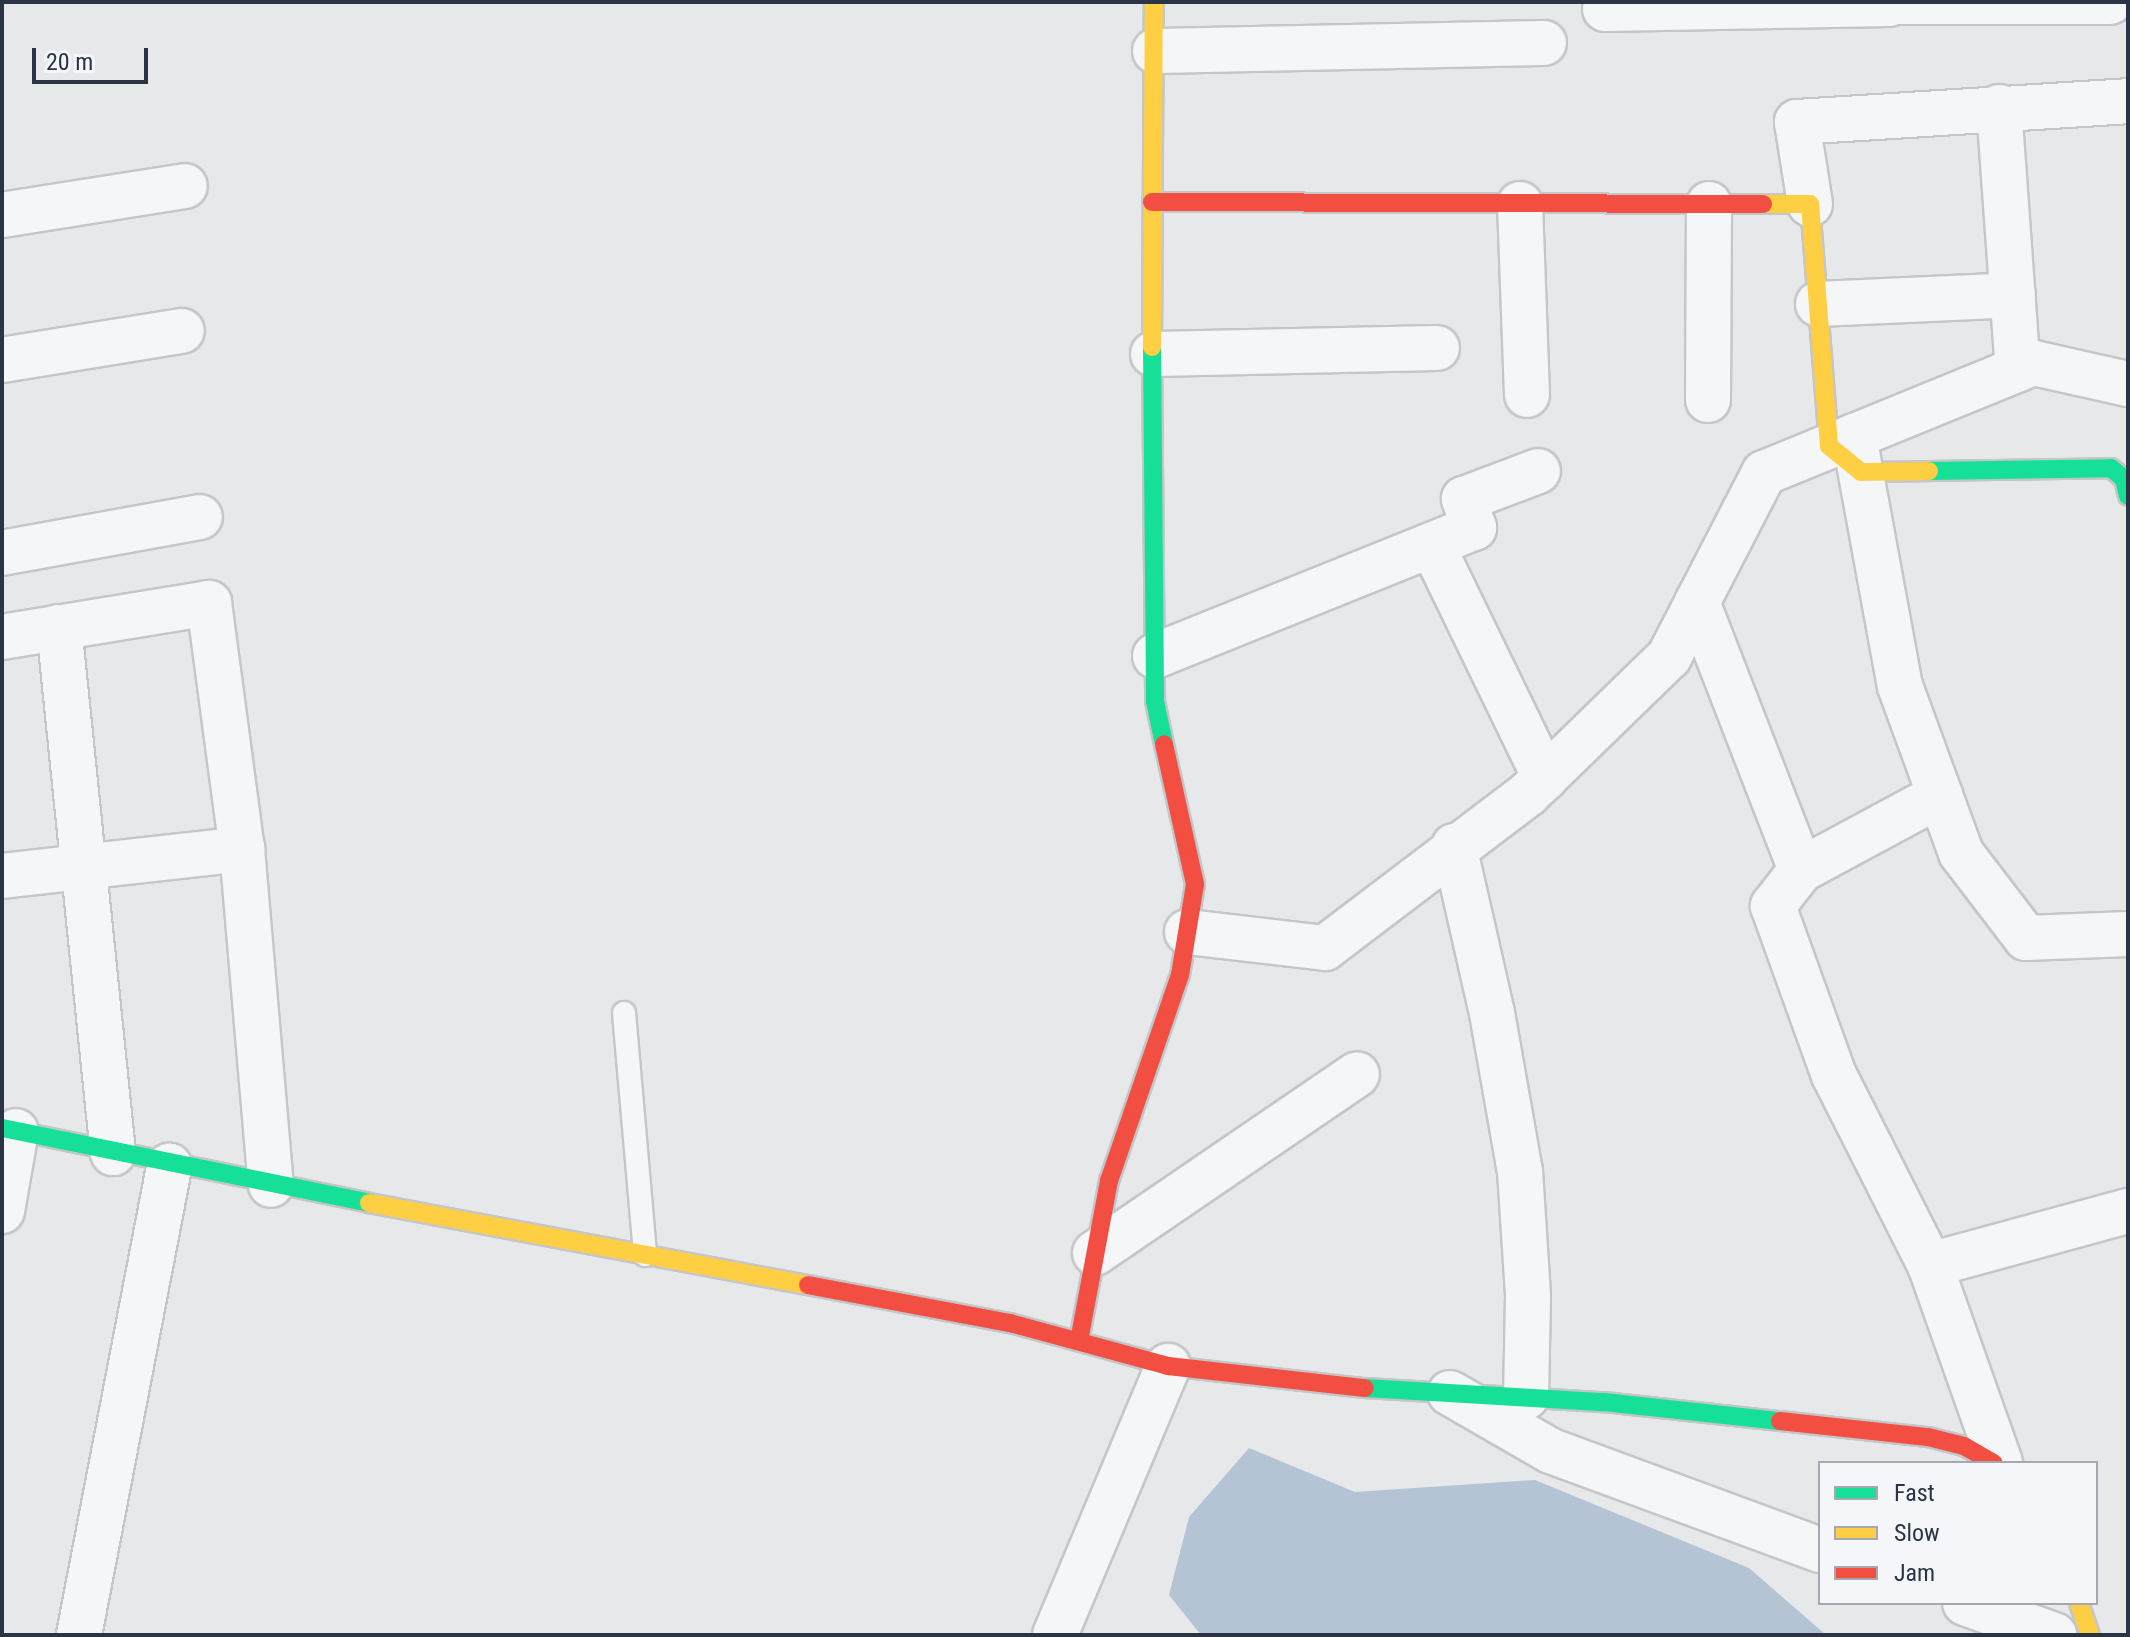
<!DOCTYPE html>
<style>
body{margin:0}
#map{position:relative;width:2130px;height:1637px;overflow:hidden;background:#e6e8ea;font-family:"Roboto Condensed",sans-serif}
div>[style]{position:absolute}
.water>*{inset:0;background:#b4c4d5}
.roads{filter:drop-shadow(2px 0 #c4c6c8) drop-shadow(-2px 0 #c4c6c8) drop-shadow(0 2px #c4c6c8) drop-shadow(0 -2px #c4c6c8)}
.lane>*{height:22px;margin:-11px;padding:0 11px;transform-origin:11px;border-radius:11px;background:#f5f6f7}
.street>*{height:44px;margin:-22px;padding:0 22px;transform-origin:22px;border-radius:22px;background:#f5f6f7}
.fast>*{height:18px;margin:-9px;padding:0 9px;transform-origin:9px;border-radius:9px;background:#16e098}
.slow>*{height:18px;margin:-9px;padding:0 9px;transform-origin:9px;border-radius:9px;background:#ffcf43}
.jam>*{height:18px;margin:-9px;padding:0 9px;transform-origin:9px;border-radius:9px;background:#f24e42}
span{translate:-50% -50%;white-space:nowrap;text-align:center;line-height:1.15;-webkit-text-stroke:8px #f4f6f9;paint-order:stroke}
.frame{position:absolute;inset:0;border:4px solid #2b3445;pointer-events:none}
.legend{position:absolute;left:1818px;top:1461px;width:280px;height:144px;box-sizing:border-box;background:#f4f6f9;border:2px solid #a4a8b1;margin:0;padding:10px 14px;list-style:none;font-size:24px;color:#2b3445}
.legend li{display:flex;align-items:center;gap:16px;height:40px}
.legend b{width:40px;border:2px solid #a4a8b1}
.scale{position:absolute;left:32px;top:48px;width:116px;height:36px;box-sizing:border-box;border:4px solid #2b3445;border-top:0;padding-left:10px;font-size:24px;line-height:28px;white-space:nowrap;color:#2b3445;-webkit-text-stroke:6px #f4f6f9;paint-order:stroke}
</style>
<div id="map">
<div class="water">
<i style="clip-path:polygon(1249px 1448px,1355px 1492px,1535px 1480px,1749px 1568px,1826px 1635px,1201px 1635px,1169px 1595px,1189px 1517px)"></i>
</div>
<div class="roads">
<div class="lane">
<i style="left:624px;top:1013px;width:243px;rotate:85deg"></i>
</div>
<div class="street">
<i style="left:1889px;top:2px;width:221px"></i>
<i style="left:1605px;top:9px;width:284px;rotate:-1deg"></i>
<i style="left:1155px;top:51px;width:389px;rotate:-1.2deg"></i>
<i style="left:1999px;top:107px;width:263px;rotate:85.9deg"></i>
<i style="left:1520px;top:204px;width:191px;rotate:87.9deg"></i>
<i style="left:1810px;top:204px;width:83px;rotate:-99deg"></i>
<i style="left:1797px;top:122px;width:332px;rotate:-3.6deg"></i>
<i style="left:2px;top:215px;width:185px;rotate:-9deg"></i>
<i style="left:1818px;top:304px;width:195px;rotate:-2.6deg"></i>
<i style="left:1153px;top:354px;width:284px;rotate:-1.2deg"></i>
<i style="left:2px;top:360px;width:182px;rotate:-9.2deg"></i>
<i style="left:1708px;top:400px;width:196px;rotate:-89.7deg"></i>
<i style="left:1854px;top:436px;width:254px;rotate:79.6deg"></i>
<i style="left:1900px;top:686px;width:178px;rotate:69.9deg"></i>
<i style="left:1961px;top:853px;width:107px;rotate:52.6deg"></i>
<i style="left:2026px;top:938px;width:102px;rotate:-2.2deg"></i>
<i style="left:1432px;top:545px;width:259px;rotate:64.1deg"></i>
<i style="left:2px;top:553px;width:201px;rotate:-10.3deg"></i>
<i style="left:1697px;top:602px;width:287px;rotate:68.8deg"></i>
<i style="left:1801px;top:870px;width:46px;rotate:127.9deg"></i>
<i style="left:1773px;top:906px;width:180px;rotate:70.2deg"></i>
<i style="left:1834px;top:1075px;width:213px;rotate:63.2deg"></i>
<i style="left:1930px;top:1265px;width:210px;rotate:70.5deg"></i>
<i style="left:59px;top:627px;width:529px;rotate:84.14deg"></i>
<i style="left:2px;top:637px;width:210px;rotate:-9.3deg"></i>
<i style="left:209px;top:603px;width:248px;rotate:82.4deg"></i>
<i style="left:242px;top:849px;width:337px;rotate:85.1deg"></i>
<i style="left:1155px;top:656px;width:344px;rotate:-21.9deg"></i>
<i style="left:1474px;top:528px;width:31px;rotate:-109deg"></i>
<i style="left:1464px;top:499px;width:79px;rotate:-20.7deg"></i>
<i style="left:1454px;top:846px;width:171px;rotate:77.2deg"></i>
<i style="left:1492px;top:1013px;width:160px;rotate:80deg"></i>
<i style="left:1520px;top:1171px;width:125px;rotate:86.3deg"></i>
<i style="left:1528px;top:1296px;width:101px;rotate:91.1deg"></i>
<i style="left:1801px;top:870px;width:158px;rotate:-28.3deg"></i>
<i style="left:2px;top:876px;width:242px;rotate:-6.4deg"></i>
<i style="left:1187px;top:932px;width:139px;rotate:6.6deg"></i>
<i style="left:1325px;top:948px;width:255px;rotate:-37.2deg"></i>
<i style="left:1528px;top:794px;width:197px;rotate:-44.2deg"></i>
<i style="left:1669px;top:657px;width:207px;rotate:-62.7deg"></i>
<i style="left:1764px;top:473px;width:292px;rotate:-22.2deg"></i>
<i style="left:2034px;top:363px;width:96px;rotate:12.6deg"></i>
<i style="left:2px;top:1211px;width:81px;rotate:-80.1deg"></i>
<i style="left:1095px;top:1253px;width:317px;rotate:-34.3deg"></i>
<i style="left:1930px;top:1265px;width:205px;rotate:-15.3deg"></i>
<i style="left:1450px;top:1393px;width:116px;rotate:29.9deg"></i>
<i style="left:1551px;top:1451px;width:287px;rotate:20.2deg"></i>
<i style="left:1965px;top:1603px;width:95px;rotate:19.8deg"></i>
<i style="left:79px;top:1635px;width:478px;rotate:-79.1deg"></i>
<i style="left:1055px;top:1635px;width:292px;rotate:-67.2deg"></i>
</div>
<div class="fast">
<i style="left:1152px;top:347px;width:354px;rotate:89.5deg"></i>
<i style="left:1155px;top:701px;width:44px;rotate:78.2deg"></i>
<i style="left:1929px;top:471px;width:182px;rotate:-0.9deg"></i>
<i style="left:2111px;top:468px;width:17px;rotate:40deg"></i>
<i style="left:2124px;top:479px;width:17px;rotate:77deg"></i>
<i style="left:2px;top:1128px;width:375px;rotate:11.5deg"></i>
<i style="left:1365px;top:1388px;width:239px;rotate:3.4deg"></i>
<i style="left:1604px;top:1402px;width:177px;rotate:6.2deg"></i>
</div>
<div class="slow">
<i style="left:1763px;top:204px;width:47px"></i>
<i style="left:1810px;top:204px;width:243px;rotate:85.5deg"></i>
<i style="left:1829px;top:446px;width:41px;rotate:39.1deg"></i>
<i style="left:1861px;top:472px;width:68px;rotate:-0.8deg"></i>
<i style="left:1152px;top:347px;width:345px;rotate:-89.7deg"></i>
<i style="left:369px;top:1203px;width:447px;rotate:10.6deg"></i>
<i style="left:2079px;top:1603px;width:34px;rotate:71deg"></i>
</div>
<div class="jam">
<i style="left:1152px;top:202px;width:611px;rotate:0.19deg"></i>
<i style="left:808px;top:1285px;width:206px;rotate:10.7deg"></i>
<i style="left:1010px;top:1323px;width:164px;rotate:15.2deg"></i>
<i style="left:1168px;top:1366px;width:198px;rotate:6.4deg"></i>
<i style="left:1079px;top:1341px;width:163px;rotate:-79.4deg"></i>
<i style="left:1109px;top:1181px;width:218px;rotate:-71deg"></i>
<i style="left:1180px;top:975px;width:92px;rotate:-80.6deg"></i>
<i style="left:1195px;top:884px;width:143px;rotate:-102.5deg"></i>
<i style="left:1780px;top:1421px;width:149px;rotate:6.2deg"></i>
<i style="left:1928px;top:1437px;width:37px;rotate:14deg"></i>
<i style="left:1964px;top:1446px;width:34px;rotate:30deg"></i>
</div>
</div>
<div class="frame"></div>
<ul class="legend">
<li><b style="height:10px;background:#16e098"></b>Fast</li>
<li><b style="height:10px;background:#ffcf43"></b>Slow</li>
<li><b style="height:10px;background:#f24e42"></b>Jam</li>
</ul>
<div class="scale">20 m</div>
</div>
